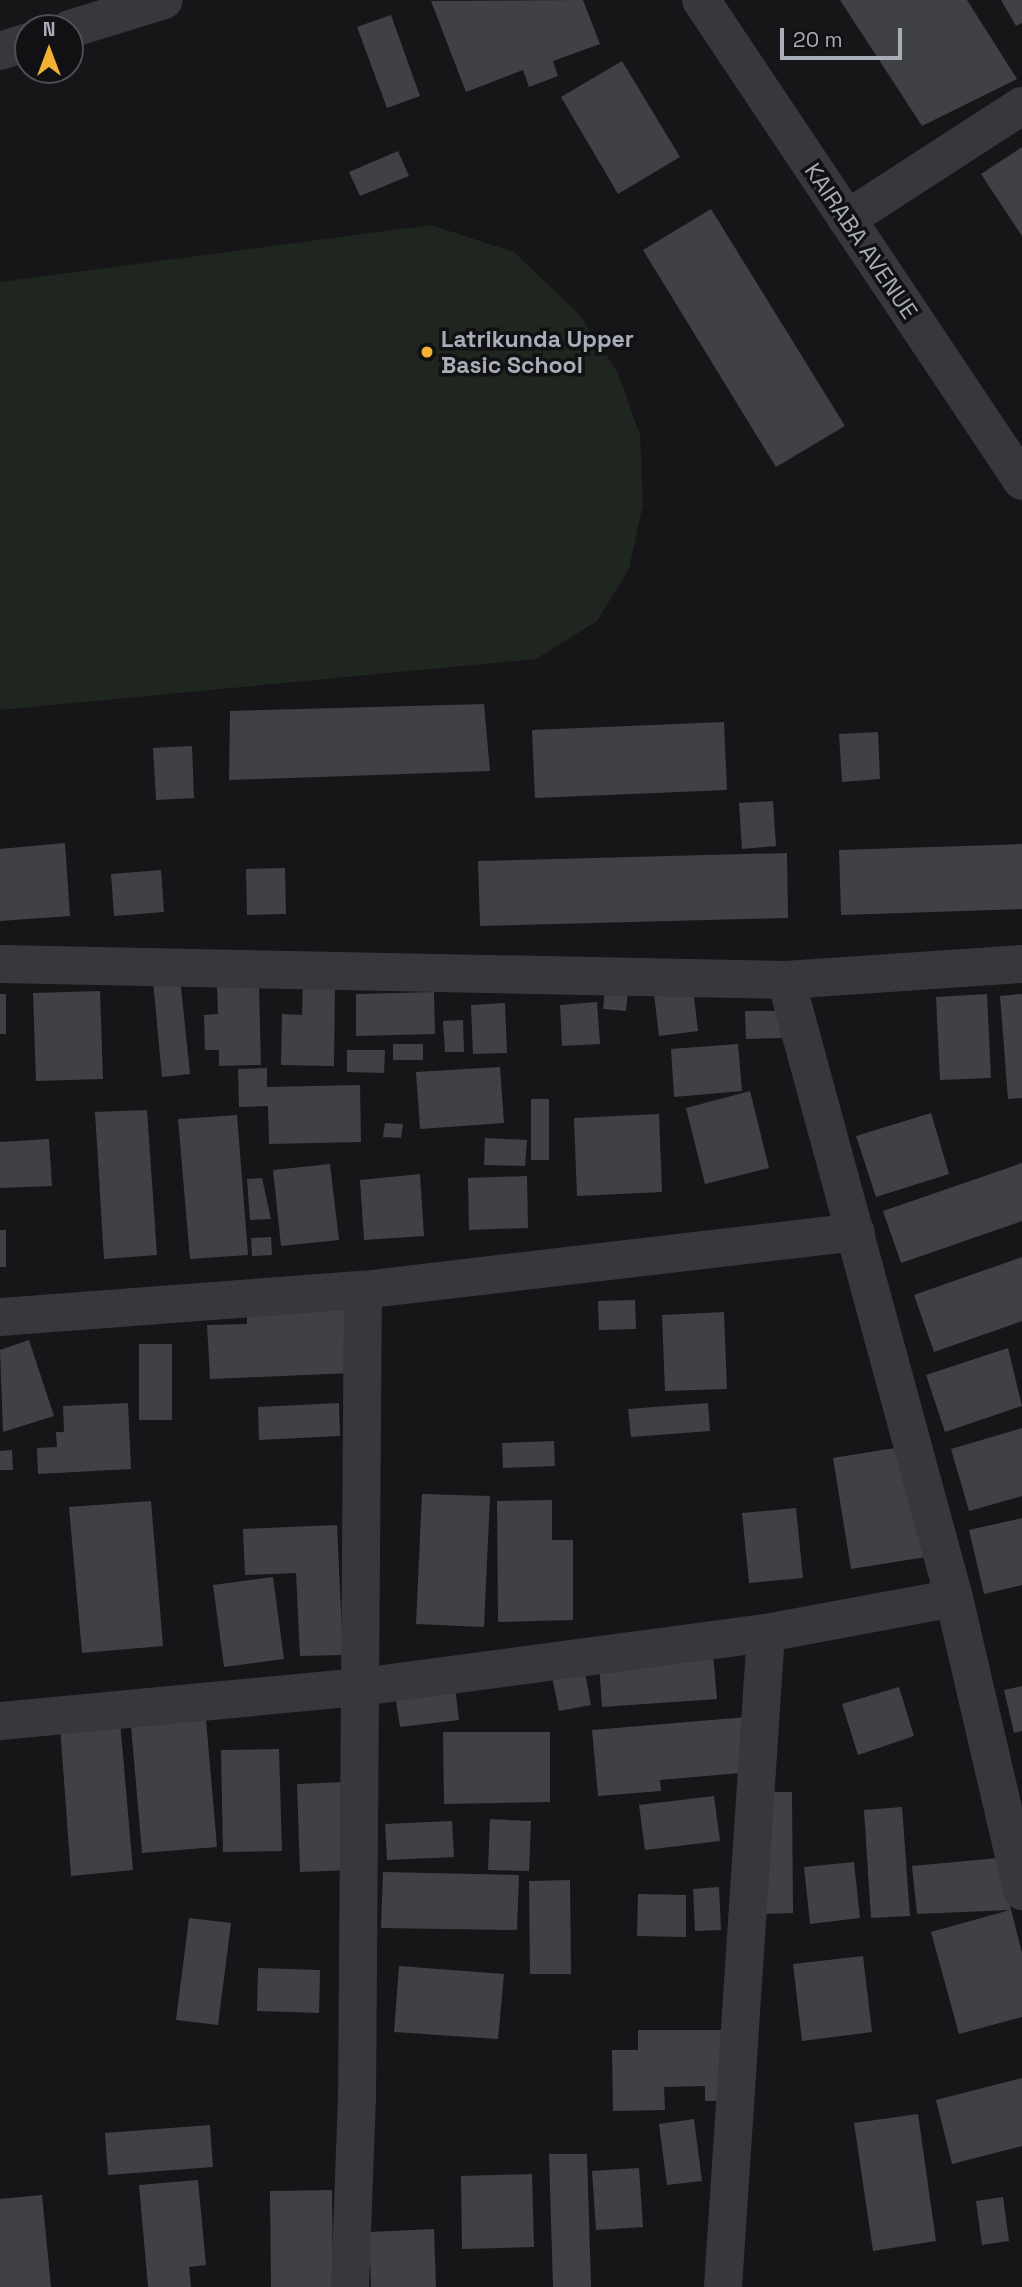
<!DOCTYPE html>
<style>
body{margin:0}
#map{position:relative;width:1022px;height:2287px;overflow:hidden;background:#161618;font-family:"Space Grotesk",sans-serif}
div>[style]{position:absolute}
.green>*{inset:0;background:#1e261f}
.building>*{inset:0;background:#404145}
.minor>*{height:38px;margin:-19px;padding:0 19px;transform-origin:19px;border-radius:19px;background:#37383d}
.tertiary>*{height:38px;margin:-19px;padding:0 19px;transform-origin:19px;border-radius:19px;background:#37383d}
.dots>*{width:19px;height:19px;translate:-50% -50%;box-sizing:border-box;border:4px solid #111113;border-radius:50%}
span{translate:-50% -50%;white-space:nowrap;text-align:center;line-height:1.15;-webkit-text-stroke:7px #111113;paint-order:stroke}
.street-label{font-size:23px;color:#a8adb8}
.poi-label{font-size:23px;color:#a8adb8;font-weight:700}
.left{translate:0 -50%;text-align:left}
.north{position:absolute;left:14px;top:14px;width:70px;height:70px;box-sizing:border-box;background:#111113;border:2px solid #4d4f55;border-radius:50%;rotate:0deg;font-size:19px;font-weight:700;line-height:28px;text-align:center;color:#a8adb8}
.north::after{content:'';display:block;margin:auto;width:24px;height:32px;background:#f2b134;clip-path:polygon(50% 0,100% 100%,50% 72%,0 100%)}
.scale{position:absolute;left:780px;top:28px;width:122px;height:32px;box-sizing:border-box;border:4px solid #a8adb8;border-top:0;padding-left:9px;font-size:21px;line-height:24px;white-space:nowrap;color:#a8adb8;-webkit-text-stroke:5px #111113;paint-order:stroke}
</style>
<div id="map">
<div class="green">
<i style="clip-path:polygon(431px 225px,514px 252px,579px 314px,618px 373px,640px 435px,643px 504px,629px 569px,597px 621px,536px 659px,0 710px,0 282px)"></i>
</div>
<div class="building">
<i style="clip-path:polygon(583px 0,600px 44px,553px 61px,558px 76px,529px 87px,523px 70px,466px 92px,431px 1px)"></i>
<i style="clip-path:polygon(840px 0,967px 0,1017px 79px,922px 126px)"></i>
<i style="clip-path:polygon(1001px 0,1022px 0,1022px 23px,1016px 26px)"></i>
<i style="clip-path:polygon(391px 15px,420px 96px,387px 108px,357px 27px)"></i>
<i style="clip-path:polygon(622px 61px,680px 157px,618px 194px,561px 97px)"></i>
<i style="clip-path:polygon(1022px 147px,1022px 236px,981px 174px)"></i>
<i style="clip-path:polygon(398px 151px,409px 176px,360px 196px,349px 172px)"></i>
<i style="clip-path:polygon(711px 209px,845px 426px,776px 467px,643px 250px)"></i>
<i style="clip-path:polygon(484px 704px,490px 771px,229px 780px,230px 711px)"></i>
<i style="clip-path:polygon(724px 722px,727px 790px,535px 798px,532px 730px)"></i>
<i style="clip-path:polygon(878px 732px,880px 779px,842px 782px,839px 734px)"></i>
<i style="clip-path:polygon(192px 746px,194px 798px,156px 800px,153px 748px)"></i>
<i style="clip-path:polygon(773px 801px,776px 846px,742px 849px,739px 803px)"></i>
<i style="clip-path:polygon(65px 843px,70px 916px,0 921px,0 849px)"></i>
<i style="clip-path:polygon(1022px 844px,1022px 909px,841px 915px,839px 850px)"></i>
<i style="clip-path:polygon(787px 853px,788px 918px,480px 926px,478px 861px)"></i>
<i style="clip-path:polygon(285px 868px,286px 914px,247px 915px,246px 869px)"></i>
<i style="clip-path:polygon(161px 870px,164px 912px,114px 916px,111px 874px)"></i>
<i style="clip-path:polygon(180px 978px,190px 1074px,162px 1077px,153px 981px)"></i>
<i style="clip-path:polygon(606px 979px,629px 981px,626px 1011px,603px 1009px)"></i>
<i style="clip-path:polygon(692px 980px,698px 1031px,659px 1036px,653px 985px)"></i>
<i style="clip-path:polygon(303px 983px,335px 983px,334px 1066px,281px 1065px,282px 1014px,302px 1015px)"></i>
<i style="clip-path:polygon(259px 985px,261px 1065px,219px 1066px,219px 1050px,205px 1050px,204px 1015px,218px 1014px,217px 986px)"></i>
<i style="clip-path:polygon(100px 991px,103px 1079px,36px 1081px,33px 993px)"></i>
<i style="clip-path:polygon(434px 992px,435px 1034px,356px 1036px,356px 994px)"></i>
<i style="clip-path:polygon(0 994px,6px 994px,6px 1034px,0 1034px)"></i>
<i style="clip-path:polygon(987px 994px,991px 1078px,940px 1080px,936px 997px)"></i>
<i style="clip-path:polygon(1022px 994px,1022px 1098px,1008px 1099px,1000px 996px)"></i>
<i style="clip-path:polygon(597px 1002px,600px 1044px,562px 1046px,560px 1005px)"></i>
<i style="clip-path:polygon(505px 1003px,507px 1053px,473px 1054px,471px 1005px)"></i>
<i style="clip-path:polygon(745px 1011px,781px 1011px,782px 1038px,746px 1039px)"></i>
<i style="clip-path:polygon(463px 1020px,464px 1052px,445px 1052px,443px 1021px)"></i>
<i style="clip-path:polygon(393px 1044px,423px 1044px,423px 1060px,393px 1060px)"></i>
<i style="clip-path:polygon(738px 1044px,742px 1091px,674px 1097px,671px 1049px)"></i>
<i style="clip-path:polygon(347px 1050px,385px 1050px,384px 1073px,347px 1072px)"></i>
<i style="clip-path:polygon(500px 1067px,504px 1123px,420px 1129px,416px 1072px)"></i>
<i style="clip-path:polygon(267px 1068px,267px 1087px,360px 1085px,361px 1142px,269px 1144px,268px 1106px,239px 1107px,238px 1069px)"></i>
<i style="clip-path:polygon(750px 1091px,769px 1168px,705px 1184px,686px 1108px)"></i>
<i style="clip-path:polygon(531px 1099px,549px 1099px,549px 1160px,531px 1160px)"></i>
<i style="clip-path:polygon(147px 1110px,157px 1255px,104px 1259px,95px 1112px)"></i>
<i style="clip-path:polygon(931px 1113px,949px 1174px,876px 1197px,856px 1136px)"></i>
<i style="clip-path:polygon(659px 1114px,662px 1192px,577px 1196px,574px 1118px)"></i>
<i style="clip-path:polygon(237px 1115px,248px 1255px,190px 1259px,178px 1119px)"></i>
<i style="clip-path:polygon(385px 1123px,403px 1124px,401px 1138px,383px 1137px)"></i>
<i style="clip-path:polygon(485px 1138px,527px 1140px,525px 1166px,484px 1165px)"></i>
<i style="clip-path:polygon(49px 1139px,52px 1186px,0 1188px,0 1142px)"></i>
<i style="clip-path:polygon(1022px 1163px,1022px 1221px,901px 1263px,883px 1211px)"></i>
<i style="clip-path:polygon(330px 1164px,339px 1240px,281px 1246px,273px 1170px)"></i>
<i style="clip-path:polygon(420px 1174px,424px 1236px,364px 1240px,360px 1180px)"></i>
<i style="clip-path:polygon(527px 1176px,528px 1228px,469px 1230px,468px 1178px)"></i>
<i style="clip-path:polygon(262px 1178px,271px 1219px,250px 1220px,247px 1179px)"></i>
<i style="clip-path:polygon(0 1230px,6px 1230px,6px 1267px,0 1267px)"></i>
<i style="clip-path:polygon(271px 1237px,272px 1255px,252px 1256px,251px 1238px)"></i>
<i style="clip-path:polygon(1022px 1257px,1022px 1321px,934px 1352px,914px 1295px)"></i>
<i style="clip-path:polygon(635px 1300px,636px 1329px,599px 1330px,598px 1301px)"></i>
<i style="clip-path:polygon(350px 1306px,352px 1373px,210px 1379px,207px 1325px,247px 1324px,247px 1310px)"></i>
<i style="clip-path:polygon(724px 1312px,727px 1389px,665px 1391px,662px 1315px)"></i>
<i style="clip-path:polygon(29px 1340px,54px 1416px,3px 1432px,0 1350px)"></i>
<i style="clip-path:polygon(139px 1344px,172px 1344px,172px 1420px,139px 1420px)"></i>
<i style="clip-path:polygon(1008px 1348px,1022px 1406px,945px 1432px,926px 1375px)"></i>
<i style="clip-path:polygon(128px 1403px,131px 1469px,38px 1474px,37px 1448px,57px 1447px,56px 1432px,64px 1432px,63px 1406px)"></i>
<i style="clip-path:polygon(339px 1403px,340px 1436px,259px 1440px,258px 1407px)"></i>
<i style="clip-path:polygon(708px 1403px,710px 1431px,631px 1437px,628px 1409px)"></i>
<i style="clip-path:polygon(1022px 1428px,1022px 1496px,969px 1511px,951px 1449px)"></i>
<i style="clip-path:polygon(554px 1441px,555px 1466px,503px 1468px,502px 1443px)"></i>
<i style="clip-path:polygon(907px 1446px,926px 1557px,851px 1569px,833px 1458px)"></i>
<i style="clip-path:polygon(12px 1450px,13px 1470px,0 1470px,0 1451px)"></i>
<i style="clip-path:polygon(422px 1494px,490px 1496px,484px 1627px,416px 1624px)"></i>
<i style="clip-path:polygon(552px 1500px,552px 1540px,573px 1540px,573px 1620px,498px 1622px,497px 1501px)"></i>
<i style="clip-path:polygon(151px 1501px,163px 1646px,82px 1653px,69px 1507px)"></i>
<i style="clip-path:polygon(796px 1508px,803px 1578px,749px 1583px,742px 1513px)"></i>
<i style="clip-path:polygon(1022px 1518px,1022px 1585px,984px 1594px,969px 1530px)"></i>
<i style="clip-path:polygon(337px 1525px,343px 1655px,300px 1656px,296px 1573px,245px 1575px,243px 1529px)"></i>
<i style="clip-path:polygon(273px 1577px,284px 1659px,224px 1667px,213px 1585px)"></i>
<i style="clip-path:polygon(713px 1654px,717px 1699px,602px 1707px,599px 1662px)"></i>
<i style="clip-path:polygon(583px 1661px,591px 1705px,559px 1711px,550px 1667px)"></i>
<i style="clip-path:polygon(1022px 1686px,1022px 1731px,1014px 1733px,1004px 1690px)"></i>
<i style="clip-path:polygon(455px 1687px,459px 1720px,400px 1727px,395px 1695px)"></i>
<i style="clip-path:polygon(899px 1687px,914px 1736px,858px 1755px,842px 1704px)"></i>
<i style="clip-path:polygon(205px 1708px,217px 1847px,142px 1853px,130px 1714px)"></i>
<i style="clip-path:polygon(747px 1717px,752px 1772px,660px 1780px,661px 1791px,598px 1796px,592px 1730px)"></i>
<i style="clip-path:polygon(120px 1721px,133px 1870px,71px 1876px,60px 1726px)"></i>
<i style="clip-path:polygon(443px 1732px,550px 1732px,550px 1802px,444px 1804px)"></i>
<i style="clip-path:polygon(279px 1749px,282px 1851px,223px 1852px,221px 1750px)"></i>
<i style="clip-path:polygon(348px 1782px,351px 1870px,300px 1872px,297px 1784px)"></i>
<i style="clip-path:polygon(761px 1792px,792px 1792px,793px 1913px,763px 1914px)"></i>
<i style="clip-path:polygon(714px 1796px,720px 1841px,645px 1850px,639px 1805px)"></i>
<i style="clip-path:polygon(902px 1807px,910px 1916px,871px 1918px,864px 1810px)"></i>
<i style="clip-path:polygon(490px 1819px,531px 1821px,529px 1871px,488px 1870px)"></i>
<i style="clip-path:polygon(452px 1821px,454px 1857px,387px 1860px,385px 1824px)"></i>
<i style="clip-path:polygon(998px 1858px,1022px 1953px,1022px 2017px,959px 2034px,931px 1932px,1010px 1910px,917px 1914px,912px 1866px)"></i>
<i style="clip-path:polygon(854px 1862px,860px 1918px,810px 1924px,804px 1867px)"></i>
<i style="clip-path:polygon(383px 1872px,519px 1875px,517px 1930px,381px 1928px)"></i>
<i style="clip-path:polygon(570px 1880px,571px 1974px,530px 1974px,529px 1881px)"></i>
<i style="clip-path:polygon(719px 1887px,721px 1930px,695px 1931px,693px 1889px)"></i>
<i style="clip-path:polygon(638px 1894px,686px 1895px,686px 1937px,637px 1936px)"></i>
<i style="clip-path:polygon(189px 1918px,231px 1923px,218px 2025px,176px 2020px)"></i>
<i style="clip-path:polygon(863px 1956px,872px 2032px,802px 2041px,793px 1964px)"></i>
<i style="clip-path:polygon(399px 1966px,504px 1974px,498px 2039px,394px 2032px)"></i>
<i style="clip-path:polygon(258px 1968px,320px 1970px,319px 2013px,257px 2011px)"></i>
<i style="clip-path:polygon(638px 2030px,724px 2030px,725px 2101px,705px 2101px,705px 2086px,664px 2087px,665px 2110px,613px 2111px,612px 2050px,638px 2050px)"></i>
<i style="clip-path:polygon(1022px 2078px,1022px 2146px,952px 2164px,936px 2100px)"></i>
<i style="clip-path:polygon(918px 2114px,936px 2241px,873px 2251px,854px 2123px)"></i>
<i style="clip-path:polygon(694px 2119px,702px 2181px,667px 2185px,659px 2124px)"></i>
<i style="clip-path:polygon(210px 2125px,213px 2167px,108px 2175px,105px 2133px)"></i>
<i style="clip-path:polygon(549px 2154px,587px 2154px,591px 2287px,553px 2287px)"></i>
<i style="clip-path:polygon(639px 2168px,643px 2227px,596px 2230px,592px 2171px)"></i>
<i style="clip-path:polygon(532px 2174px,534px 2247px,462px 2249px,461px 2176px)"></i>
<i style="clip-path:polygon(198px 2180px,206px 2265px,189px 2267px,191px 2287px,148px 2287px,139px 2185px)"></i>
<i style="clip-path:polygon(332px 2190px,333px 2287px,271px 2287px,270px 2191px)"></i>
<i style="clip-path:polygon(42px 2195px,51px 2287px,0 2287px,0 2199px)"></i>
<i style="clip-path:polygon(1003px 2197px,1009px 2241px,982px 2245px,976px 2201px)"></i>
<i style="clip-path:polygon(434px 2229px,436px 2287px,371px 2287px,369px 2232px)"></i>
</div>
<div class="minor">
<i style="left:847px;top:219px;width:208px;rotate:-32.9deg"></i>
<i style="left:0;top:964px;width:786px;rotate:1.17deg"></i>
<i style="left:786px;top:980px;width:237px;rotate:-3.9deg"></i>
<i style="left:786px;top:980px;width:640px;rotate:74.79deg"></i>
<i style="left:954px;top:1598px;width:301px;rotate:76.9deg"></i>
<i style="left:0;top:1317px;width:364px;rotate:-4.3deg"></i>
<i style="left:363px;top:1290px;width:496px;rotate:-6.7deg"></i>
<i style="left:0;top:1721px;width:363px;rotate:-5.4deg"></i>
<i style="left:361px;top:1687px;width:409px;rotate:-7.6deg"></i>
<i style="left:766px;top:1633px;width:191px;rotate:-10.5deg"></i>
<i style="left:350px;top:2287px;width:187px;rotate:-87.9deg"></i>
<i style="left:357px;top:2100px;width:810px;rotate:-89.58deg"></i>
<i style="left:723px;top:2287px;width:655px;rotate:-86.24deg"></i>
</div>
<div class="tertiary">
<i style="left:701px;top:0;width:578px;rotate:56.28deg"></i>
<i style="left:70px;top:29px;width:98px;rotate:-17.1deg"></i>
<i style="left:0;top:51px;width:29px;rotate:-18deg"></i>
</div>
<div class="dots">
<i style="left:427px;top:352px;background:#f2b134"></i>
</div>
<div class="street-label">
<span style="left:861px;top:241px;rotate:56deg">KAIRABA AVENUE</span>
</div>
<div class="poi-label">
<span class="left" style="left:441px;top:352px">Latrikunda Upper<br>Basic School</span>
</div>
<div class="north">N</div>
<div class="scale">20 m</div>
</div>
